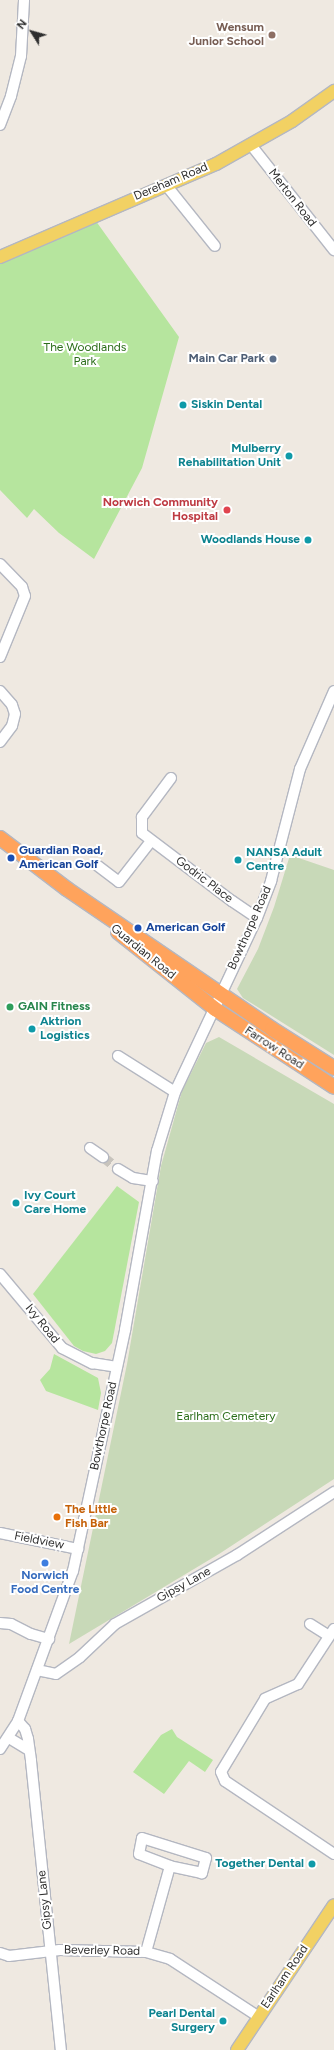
<!DOCTYPE html>
<style>
body{margin:0}
#map{position:relative;width:334px;height:2050px;overflow:hidden;background:#efe9e1;font-family:Figtree,sans-serif}
div>[style]{position:absolute}
.green>*{inset:0;background:#b6e59e}
.cemetery>*{inset:0;background:#c8d9b8}
.minor-tunnel>*{height:10px;margin-top:-5px;transform-origin:0;background:repeating-linear-gradient(90deg,#c8c4bd 0 10px,transparent 0 15px)}
.roads{filter:drop-shadow(1px 0 #b4b7c1) drop-shadow(-1px 0 #b4b7c1) drop-shadow(0 1px #b4b7c1) drop-shadow(0 -1px #b4b7c1)}
.minor>*{height:10px;margin:-5px;padding:0 5px;transform-origin:5px;border-radius:5px;background:#fff}
.major>*{height:12px;margin:-6px;padding:0 6px;transform-origin:6px;border-radius:6px;background:#f2d163}
.highway>*{height:14px;margin:-7px;padding:0 7px;transform-origin:7px;border-radius:7px;background:#ffa35c}
.dots>*{width:11px;height:11px;translate:-50% -50%;box-sizing:border-box;border:2px solid #fff;border-radius:50%}
span{translate:-50% -50%;white-space:nowrap;text-align:center;line-height:1.15;-webkit-text-stroke:4px #fff;paint-order:stroke}
.education-label{font-size:12px;color:#785e54;font-weight:700}
.right{translate:-100% -50%;text-align:right}
.street-label{font-size:12px;color:#2e2e2e}
.park-label{font-size:12px;color:#2c6e1b}
.service-label{font-size:12px;color:#4e5e75;font-weight:700}
.culture-label{font-size:12px;color:#0d838f;font-weight:700}
.left{translate:0 -50%;text-align:left}
.health-label{font-size:12px;color:#be3a42;font-weight:700}
.transit-label{font-size:12px;color:#164399;font-weight:700}
.leisure-label{font-size:12px;color:#27864d;font-weight:700}
.food-label{font-size:12px;color:#c56008;font-weight:700}
.shop-label{font-size:12px;color:#366cbe;font-weight:700}
.north{position:absolute;left:12px;top:12px;width:40px;height:40px;-webkit-text-stroke:3px #fff;paint-order:stroke;rotate:307deg;font-size:11px;font-weight:700;line-height:16px;text-align:center;color:#2e2e2e}
.north::after{content:'';display:block;margin:auto;width:14px;height:18px;background:#2e2e2e;clip-path:polygon(50% 0,100% 100%,50% 72%,0 100%)}
</style>
<div id="map">
<div class="green">
<i style="clip-path:polygon(93px 217px,179px 337px,142px 468px,94px 559px,59px 533px,34px 509px,27px 518px,0 490px,0 261px)"></i>
<i style="clip-path:polygon(117px 1186px,139px 1202px,112px 1343px,105px 1351px,96px 1354px,83px 1351px,74px 1346px,33px 1294px)"></i>
<i style="clip-path:polygon(54px 1354px,98px 1378px,101px 1393px,98px 1410px,46px 1391px,40px 1380px,50px 1369px)"></i>
<i style="clip-path:polygon(172px 1729px,177px 1737px,213px 1760px,205px 1772px,189px 1761px,164px 1794px,133px 1772px,161px 1735px)"></i>
</div>
<div class="cemetery">
<i style="clip-path:polygon(290px 855px,334px 870px,334px 1055px,256px 1006px,243px 998px,237px 989px,258px 949px,274px 907px)"></i>
<i style="clip-path:polygon(219px 1037px,334px 1104px,334px 1479px,219px 1554px,69px 1644px,127px 1364px,161px 1166px,182px 1091px,206px 1043px)"></i>
</div>
<div class="minor-tunnel">
<i style="left:103px;top:1157px;width:19px;rotate:39deg"></i>
</div>
<div class="roads">
<div class="minor">
<i style="left:0;top:125px;width:31px;rotate:-69deg"></i>
<i style="left:11px;top:96px;width:41px;rotate:-76deg"></i>
<i style="left:21px;top:56px;width:56px;rotate:-86.9deg"></i>
<i style="left:251px;top:145px;width:134px;rotate:51.7deg"></i>
<i style="left:166px;top:185px;width:78px;rotate:51.2deg"></i>
<i style="left:0;top:564px;width:32px;rotate:46deg"></i>
<i style="left:22px;top:587px;width:9px;rotate:72deg"></i>
<i style="left:25px;top:596px;width:66px;rotate:112.3deg"></i>
<i style="left:0;top:691px;width:18px;rotate:49deg"></i>
<i style="left:12px;top:705px;width:9px;rotate:72deg"></i>
<i style="left:15px;top:714px;width:12px;rotate:104deg"></i>
<i style="left:12px;top:726px;width:20px;rotate:127deg"></i>
<i style="left:171px;top:778px;width:49px;rotate:126.6deg"></i>
<i style="left:142px;top:817px;width:16px;rotate:90deg"></i>
<i style="left:142px;top:833px;width:113px;rotate:37.1deg"></i>
<i style="left:232px;top:901px;width:30px;rotate:34deg"></i>
<i style="left:98px;top:866px;width:26px;rotate:37deg"></i>
<i style="left:119px;top:882px;width:52px;rotate:-52deg"></i>
<i style="left:118px;top:1056px;width:67px;rotate:32.3deg"></i>
<i style="left:90px;top:1148px;width:16px;rotate:35deg"></i>
<i style="left:118px;top:1169px;width:17px;rotate:31deg"></i>
<i style="left:133px;top:1178px;width:20px;rotate:9deg"></i>
<i style="left:0;top:1274px;width:97px;rotate:50deg"></i>
<i style="left:62px;top:1348px;width:34px;rotate:27deg"></i>
<i style="left:92px;top:1363px;width:25px;rotate:9deg"></i>
<i style="left:0;top:1533px;width:80px;rotate:11.6deg"></i>
<i style="left:0;top:1623px;width:11px;rotate:5deg"></i>
<i style="left:11px;top:1624px;width:22px;rotate:27deg"></i>
<i style="left:31px;top:1634px;width:19px;rotate:16deg"></i>
<i style="left:310px;top:1624px;width:22px;rotate:32deg"></i>
<i style="left:334px;top:1629px;width:66px;rotate:123.2deg"></i>
<i style="left:298px;top:1684px;width:36px;rotate:156deg"></i>
<i style="left:265px;top:1699px;width:85px;rotate:121.1deg"></i>
<i style="left:221px;top:1772px;width:10px;rotate:66deg"></i>
<i style="left:225px;top:1781px;width:131px;rotate:33.8deg"></i>
<i style="left:37px;top:1670px;width:19px;rotate:12deg"></i>
<i style="left:56px;top:1674px;width:29px;rotate:-35deg"></i>
<i style="left:80px;top:1657px;width:48px;rotate:-43.3deg"></i>
<i style="left:115px;top:1624px;width:140px;rotate:-29.5deg"></i>
<i style="left:237px;top:1555px;width:116px;rotate:-33deg"></i>
<i style="left:18px;top:1721px;width:11px;rotate:49deg"></i>
<i style="left:25px;top:1729px;width:10px;rotate:73deg"></i>
<i style="left:28px;top:1739px;width:22px;rotate:82deg"></i>
<i style="left:31px;top:1761px;width:291px;rotate:84.1deg"></i>
<i style="left:9px;top:1738px;width:23px;rotate:31deg"></i>
<i style="left:0;top:1749px;width:33px;rotate:-57deg"></i>
<i style="left:18px;top:1721px;width:160px;rotate:-69.9deg"></i>
<i style="left:73px;top:1571px;width:247px;rotate:-77.8deg"></i>
<i style="left:125px;top:1330px;width:182px;rotate:-79.9deg"></i>
<i style="left:157px;top:1151px;width:62px;rotate:-73deg"></i>
<i style="left:175px;top:1092px;width:192px;rotate:-64.8deg"></i>
<i style="left:257px;top:918px;width:40px;rotate:-69deg"></i>
<i style="left:271px;top:881px;width:116px;rotate:-75.5deg"></i>
<i style="left:300px;top:769px;width:85px;rotate:-66.4deg"></i>
<i style="left:142px;top:1838px;width:67px;rotate:17.4deg"></i>
<i style="left:206px;top:1858px;width:16px;rotate:105deg"></i>
<i style="left:202px;top:1873px;width:33px;rotate:-168deg"></i>
<i style="left:170px;top:1866px;width:33px;rotate:-159deg"></i>
<i style="left:139px;top:1854px;width:16px;rotate:-79deg"></i>
<i style="left:146px;top:1952px;width:89px;rotate:-74.4deg"></i>
<i style="left:0;top:1953px;width:9px;rotate:18deg"></i>
<i style="left:9px;top:1956px;width:51px;rotate:-6.7deg"></i>
<i style="left:60px;top:1950px;width:86px;rotate:1.3deg"></i>
<i style="left:146px;top:1952px;width:25px;rotate:16deg"></i>
<i style="left:170px;top:1959px;width:106px;rotate:33.1deg"></i>
</div>
<div class="major">
<i style="left:0;top:257px;width:235px;rotate:-23.3deg"></i>
<i style="left:216px;top:164px;width:87px;rotate:-29.5deg"></i>
<i style="left:292px;top:121px;width:52px;rotate:-35.5deg"></i>
<i style="left:237px;top:2050px;width:174px;rotate:-56.2deg"></i>
</div>
<div class="highway">
<i style="left:0;top:838px;width:84px;rotate:37.3deg"></i>
<i style="left:67px;top:889px;width:248px;rotate:34.3deg"></i>
<i style="left:272px;top:1029px;width:73px;rotate:32.2deg"></i>
<i style="left:118px;top:932px;width:124px;rotate:38.4deg"></i>
<i style="left:215px;top:1009px;width:142px;rotate:33.2deg"></i>
</div>
</div>
<div class="dots">
<i style="left:272px;top:35px;background:#8d6e63"></i>
<i style="left:273px;top:359px;background:#5c6f8a"></i>
<i style="left:183px;top:405px;background:#0f9aa8"></i>
<i style="left:289px;top:456px;background:#0f9aa8"></i>
<i style="left:227px;top:510px;background:#e0444e"></i>
<i style="left:308px;top:540px;background:#0f9aa8"></i>
<i style="left:11px;top:858px;background:#1a4fb4"></i>
<i style="left:238px;top:860px;background:#0f9aa8"></i>
<i style="left:138px;top:928px;background:#1a4fb4"></i>
<i style="left:10px;top:1007px;background:#2e9e5b"></i>
<i style="left:32px;top:1029px;background:#0f9aa8"></i>
<i style="left:16px;top:1203px;background:#0f9aa8"></i>
<i style="left:57px;top:1517px;background:#e8710a"></i>
<i style="left:45px;top:1563px;background:#3f7fe0"></i>
<i style="left:312px;top:1864px;background:#0f9aa8"></i>
<i style="left:223px;top:2021px;background:#0f9aa8"></i>
</div>
<div class="education-label">
<span class="right" style="left:264px;top:35px">Wensum<br>Junior School</span>
</div>
<div class="street-label">
<span style="left:171px;top:182px;rotate:-23deg">Dereham Road</span>
<span style="left:292px;top:198px;rotate:52deg">Merton Road</span>
<span style="left:204px;top:880px;rotate:37deg">Godric Place</span>
<span style="left:250px;top:928px;rotate:-66deg">Bowthorpe Road</span>
<span style="left:143px;top:952px;rotate:39deg">Guardian Road</span>
<span style="left:274px;top:1048px;rotate:33deg">Farrow Road</span>
<span style="left:42px;top:1324px;rotate:51deg">Ivy Road</span>
<span style="left:104px;top:1426px;rotate:-78deg">Bowthorpe Road</span>
<span style="left:39px;top:1541px;rotate:11deg">Fieldview</span>
<span style="left:184px;top:1585px;rotate:-29deg">Gipsy Lane</span>
<span style="left:45px;top:1900px;rotate:-96deg">Gipsy Lane</span>
<span style="left:102px;top:1951px;rotate:1deg">Beverley Road</span>
<span style="left:285px;top:1977px;rotate:-56deg">Earlham Road</span>
</div>
<div class="park-label">
<span style="left:85px;top:355px">The Woodlands<br>Park</span>
<span style="left:226px;top:1417px">Earlham Cemetery</span>
</div>
<div class="service-label">
<span class="right" style="left:265px;top:359px">Main Car Park</span>
</div>
<div class="culture-label">
<span class="left" style="left:191px;top:405px">Siskin Dental</span>
<span class="right" style="left:281px;top:456px">Mulberry<br>Rehabilitation Unit</span>
<span class="right" style="left:300px;top:540px">Woodlands House</span>
<span class="left" style="left:246px;top:860px">NANSA Adult<br>Centre</span>
<span class="left" style="left:40px;top:1029px">Aktrion<br>Logistics</span>
<span class="left" style="left:24px;top:1203px">Ivy Court<br>Care Home</span>
<span class="right" style="left:304px;top:1864px">Together Dental</span>
<span class="right" style="left:215px;top:2021px">Pearl Dental<br>Surgery</span>
</div>
<div class="health-label">
<span class="right" style="left:218px;top:510px">Norwich Community<br>Hospital</span>
</div>
<div class="transit-label">
<span class="left" style="left:19px;top:858px">Guardian Road,<br>American Golf</span>
<span class="left" style="left:146px;top:928px">American Golf</span>
</div>
<div class="leisure-label">
<span class="left" style="left:18px;top:1007px">GAIN Fitness</span>
</div>
<div class="food-label">
<span class="left" style="left:65px;top:1517px">The Little<br>Fish Bar</span>
</div>
<div class="shop-label">
<span style="left:45px;top:1583px">Norwich<br>Food Centre</span>
</div>
<div class="north">N</div>
</div>
